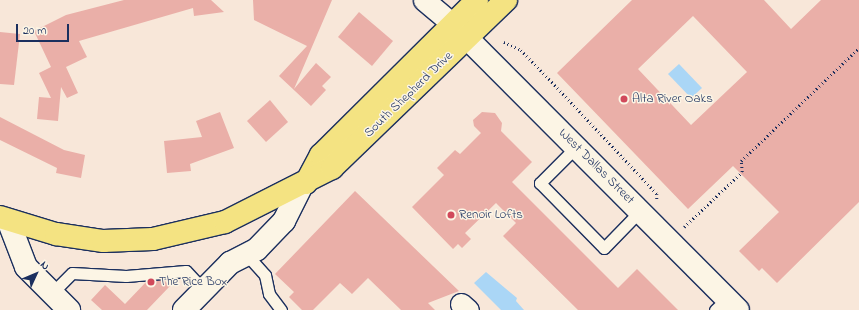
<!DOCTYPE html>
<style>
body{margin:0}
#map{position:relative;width:859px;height:310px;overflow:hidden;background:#f8e7d9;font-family:"Indie Flower",sans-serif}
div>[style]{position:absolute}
.water>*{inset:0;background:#aad6f6}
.building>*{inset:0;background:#eaafa8}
.path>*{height:2.5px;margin-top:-1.25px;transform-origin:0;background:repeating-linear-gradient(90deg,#1b2f5e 0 1px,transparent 0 4px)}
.roads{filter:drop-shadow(1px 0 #1b2f5e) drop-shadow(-1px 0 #1b2f5e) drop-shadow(0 1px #1b2f5e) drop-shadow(0 -1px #1b2f5e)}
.lane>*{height:11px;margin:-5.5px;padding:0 5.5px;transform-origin:5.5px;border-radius:5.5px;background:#fcf5e5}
.street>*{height:21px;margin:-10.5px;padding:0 10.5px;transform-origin:10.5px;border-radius:10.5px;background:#fcf5e5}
.secondary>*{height:22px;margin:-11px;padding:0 11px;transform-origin:11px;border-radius:11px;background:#fcf5e5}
.primary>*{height:22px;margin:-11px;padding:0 11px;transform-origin:11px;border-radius:11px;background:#f4e382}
.dots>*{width:11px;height:11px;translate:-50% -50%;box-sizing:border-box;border:2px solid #fcf5e5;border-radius:50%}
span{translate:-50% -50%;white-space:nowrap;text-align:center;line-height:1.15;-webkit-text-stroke:3px #fcf5e5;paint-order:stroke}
.street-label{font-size:13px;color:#1b2f5e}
.poi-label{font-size:13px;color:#1b2f5e}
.left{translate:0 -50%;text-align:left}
.north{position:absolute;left:16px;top:254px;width:40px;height:40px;-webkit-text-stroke:3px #fcf5e5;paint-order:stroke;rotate:46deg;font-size:11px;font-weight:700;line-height:16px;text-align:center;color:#1b2f5e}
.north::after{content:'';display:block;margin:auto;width:14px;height:18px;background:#1b2f5e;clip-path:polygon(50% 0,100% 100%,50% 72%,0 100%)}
.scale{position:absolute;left:16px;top:24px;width:53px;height:18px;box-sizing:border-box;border:2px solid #1b2f5e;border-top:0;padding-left:5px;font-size:12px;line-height:14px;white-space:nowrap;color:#1b2f5e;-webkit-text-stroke:3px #fcf5e5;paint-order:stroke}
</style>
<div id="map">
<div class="water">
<i style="clip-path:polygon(679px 64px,702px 88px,691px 98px,668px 74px)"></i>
<i style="clip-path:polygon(486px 272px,517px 298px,516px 301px,524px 310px,501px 310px,474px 283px)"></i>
</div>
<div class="building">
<i style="clip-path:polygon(124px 0,211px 0,224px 12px,194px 16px,193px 8px,79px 41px,87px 57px,66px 67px,78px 93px,67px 98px,61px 87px,58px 121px,37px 119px,39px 97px,51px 98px,39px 73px,51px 67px,34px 31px,66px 15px)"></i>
<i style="clip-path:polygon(253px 0,332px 0,294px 89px,316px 63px,331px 77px,322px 86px,326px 90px,311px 106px,279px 76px,307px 46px,254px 20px)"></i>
<i style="clip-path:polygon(evenodd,632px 0,764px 0,791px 29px,821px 0,859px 0,859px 202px,777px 283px,762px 268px,759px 271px,739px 251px,779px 212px,733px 166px,688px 209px,557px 73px,632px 0,693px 16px,747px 72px,691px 125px,638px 69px,693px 16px)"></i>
<i style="clip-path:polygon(359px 12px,393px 41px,372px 66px,338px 37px)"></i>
<i style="clip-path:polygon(0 32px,20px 34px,14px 85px,0 84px)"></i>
<i style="clip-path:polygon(270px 100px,288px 122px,266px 142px,247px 121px)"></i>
<i style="clip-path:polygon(220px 112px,234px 148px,190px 164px,191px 171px,167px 173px,164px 141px,202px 137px,196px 121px)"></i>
<i style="clip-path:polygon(482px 112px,495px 113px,502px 123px,501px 131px,532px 162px,512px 182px,618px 288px,637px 269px,678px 310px,578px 310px,503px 236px,516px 223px,496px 203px,465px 233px,471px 239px,462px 248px,458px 244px,453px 249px,412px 207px,444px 175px,437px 168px,455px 150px,460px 154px,481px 133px,474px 126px,473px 120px)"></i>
<i style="clip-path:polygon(0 117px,64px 150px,85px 155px,81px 178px,56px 173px,57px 168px,0 140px)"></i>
<i style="clip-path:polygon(355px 191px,459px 291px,428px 303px,435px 310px,401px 310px,368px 278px,352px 294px,340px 283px,313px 310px,302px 310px,289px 297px,294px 292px,275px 274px)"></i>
<i style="clip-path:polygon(164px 280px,170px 286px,147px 310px,102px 310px,91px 300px,105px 285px,125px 304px,147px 281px)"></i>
</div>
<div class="path">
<i style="left:504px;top:42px;width:19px;rotate:25deg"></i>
<i style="left:521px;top:50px;width:45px;rotate:45.9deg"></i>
<i style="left:552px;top:82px;width:154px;rotate:46.8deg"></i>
<i style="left:657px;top:194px;width:7px;rotate:90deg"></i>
<i style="left:684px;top:227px;width:80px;rotate:-43.5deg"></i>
<i style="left:742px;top:172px;width:11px;rotate:-95deg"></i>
<i style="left:741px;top:161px;width:163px;rotate:-43.8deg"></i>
</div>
<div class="roads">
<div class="lane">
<i style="left:576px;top:147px;width:51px;rotate:135deg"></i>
<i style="left:540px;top:183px;width:91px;rotate:45.4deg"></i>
<i style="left:604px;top:248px;width:52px;rotate:-45.8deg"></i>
<i style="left:247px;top:255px;width:27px;rotate:48deg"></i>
<i style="left:265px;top:275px;width:19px;rotate:78deg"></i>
<i style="left:269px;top:294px;width:20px;rotate:53deg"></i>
<i style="left:52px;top:293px;width:28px;rotate:-45deg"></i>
<i style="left:72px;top:273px;width:54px;rotate:3.2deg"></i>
<i style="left:126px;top:276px;width:60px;rotate:-4.8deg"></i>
<i style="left:186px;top:271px;width:26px;rotate:47deg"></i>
<i style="left:715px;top:310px;width:16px;rotate:-43deg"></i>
</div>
<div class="street">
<i style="left:424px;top:0;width:38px;rotate:40deg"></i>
<i style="left:461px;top:304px;width:9px;rotate:41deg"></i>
</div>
<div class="secondary">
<i style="left:454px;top:25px;width:402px;rotate:45.1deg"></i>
<i style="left:8px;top:220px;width:50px;rotate:69deg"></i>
<i style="left:26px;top:267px;width:61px;rotate:45deg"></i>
<i style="left:184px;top:310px;width:66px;rotate:-45.6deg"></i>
<i style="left:230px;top:263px;width:30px;rotate:-27deg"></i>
<i style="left:257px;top:249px;width:39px;rotate:-46deg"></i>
<i style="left:284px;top:221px;width:40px;rotate:-63.4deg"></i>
</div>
<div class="primary">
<i style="left:306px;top:183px;width:32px;rotate:-62deg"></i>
<i style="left:321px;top:155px;width:220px;rotate:-44.8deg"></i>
<i style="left:0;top:217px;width:59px;rotate:16.9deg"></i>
<i style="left:56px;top:234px;width:48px;rotate:8.5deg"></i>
<i style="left:103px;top:241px;width:50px;rotate:-2.3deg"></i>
<i style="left:153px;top:239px;width:74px;rotate:-13.3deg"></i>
<i style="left:225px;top:222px;width:120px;rotate:-26.8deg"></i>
<i style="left:332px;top:168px;width:242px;rotate:-44deg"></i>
</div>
</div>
<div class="dots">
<i style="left:624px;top:99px;background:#d1495b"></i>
<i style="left:451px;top:215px;background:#d1495b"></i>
<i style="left:151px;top:282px;background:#d1495b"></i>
</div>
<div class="street-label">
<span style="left:409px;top:95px;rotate:-44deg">South Shepherd Drive</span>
<span style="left:596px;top:167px;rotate:45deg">West Dallas Street</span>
</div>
<div class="poi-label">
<span class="left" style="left:632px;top:99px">Alta River Oaks</span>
<span class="left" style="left:459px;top:215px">Renoir Lofts</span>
<span class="left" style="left:159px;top:282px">The Rice Box</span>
</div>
<div class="north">N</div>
<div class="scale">20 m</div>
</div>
